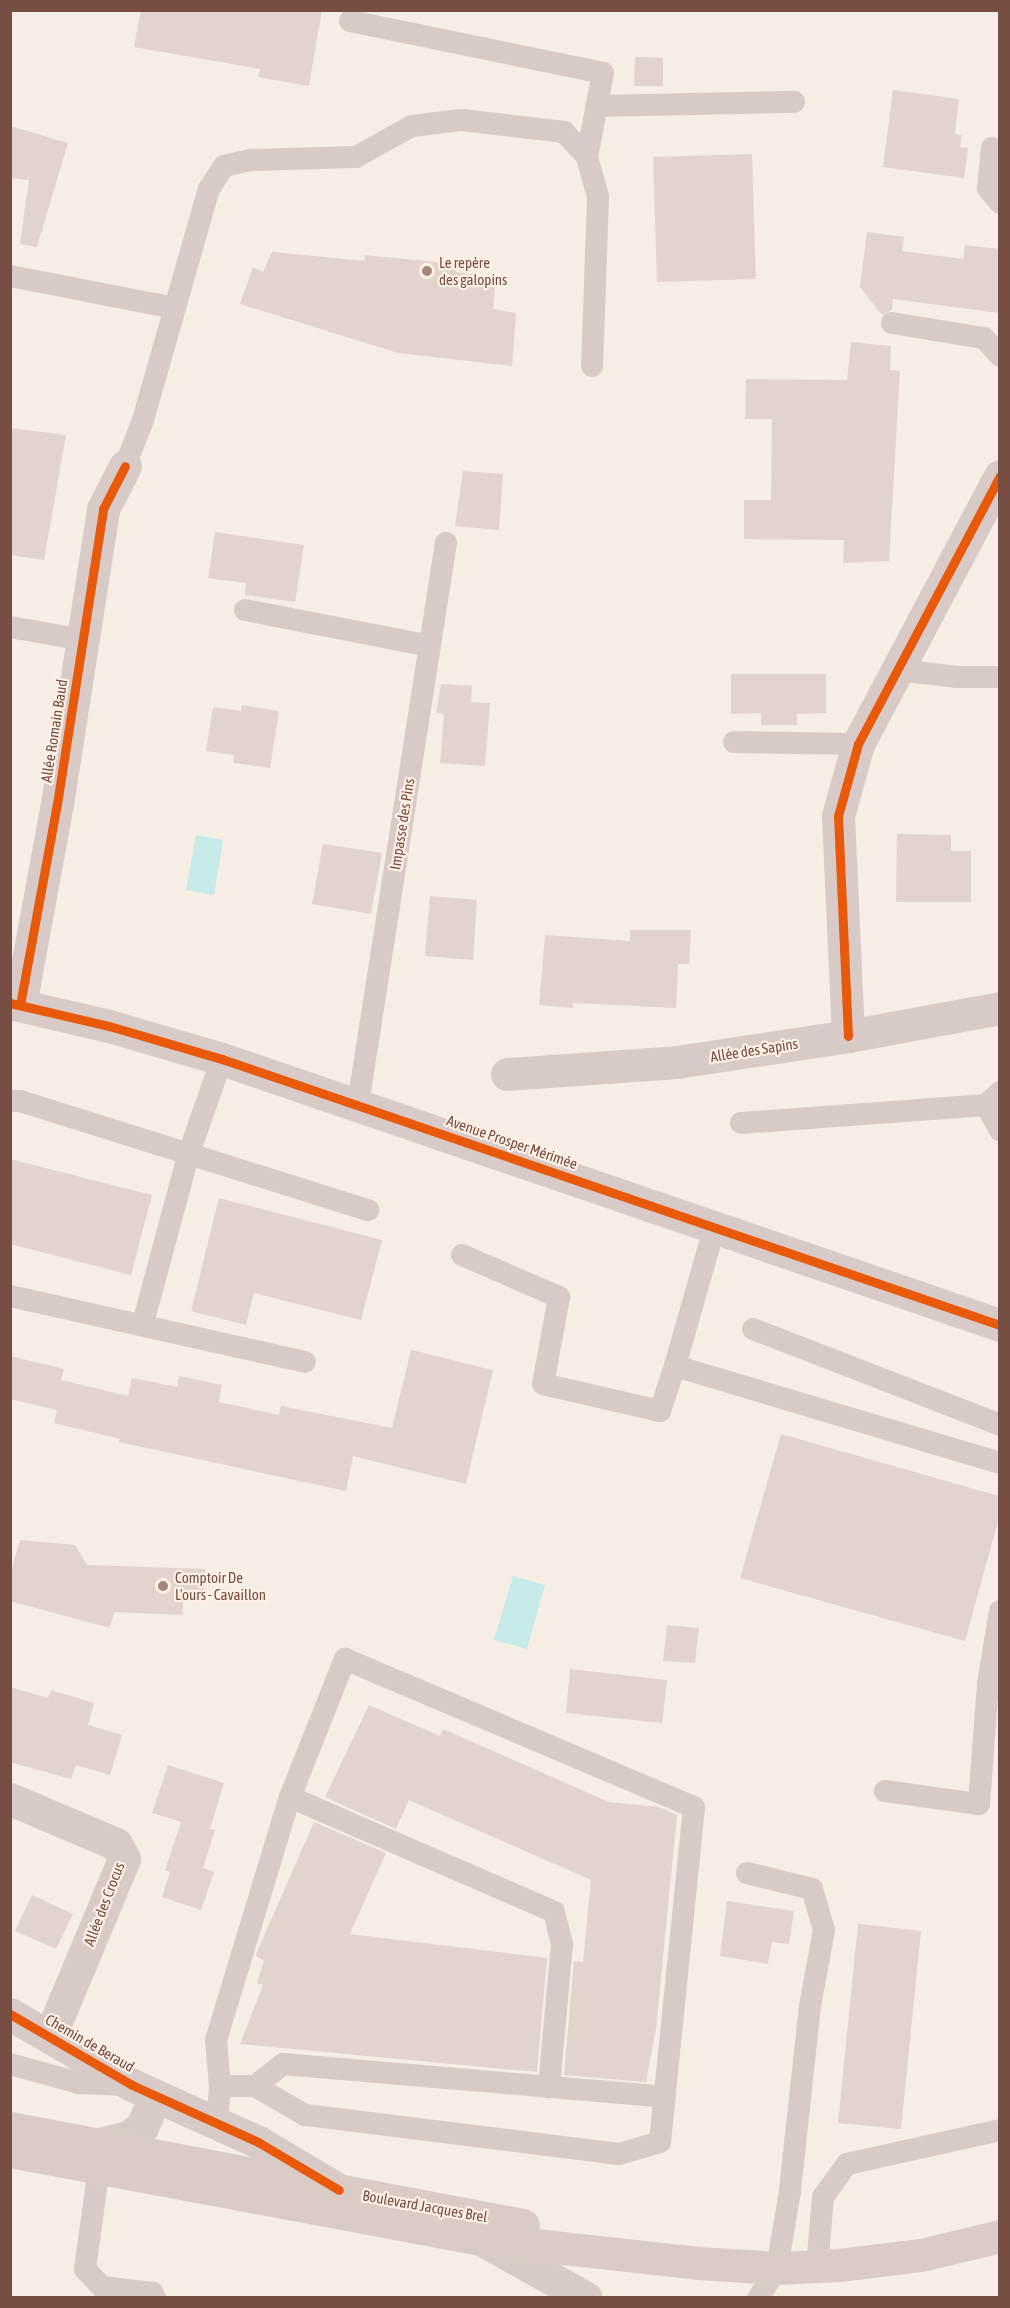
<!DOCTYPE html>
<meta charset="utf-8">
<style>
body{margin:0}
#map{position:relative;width:1010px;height:2308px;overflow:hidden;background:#f6ede5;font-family:"Asap Condensed",sans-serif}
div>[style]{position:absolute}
.water>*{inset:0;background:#c6eae7}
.building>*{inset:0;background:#e3d3cd}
.lane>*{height:22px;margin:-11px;padding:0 11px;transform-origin:11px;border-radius:11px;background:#d8cbc7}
.street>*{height:33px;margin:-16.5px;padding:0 16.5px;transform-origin:16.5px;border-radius:16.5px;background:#d8cbc7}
.secondary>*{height:33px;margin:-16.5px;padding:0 16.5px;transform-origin:16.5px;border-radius:16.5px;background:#d8cbc7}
.primary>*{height:33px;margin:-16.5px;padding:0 16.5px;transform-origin:16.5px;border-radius:16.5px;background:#daccc4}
.cycleway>*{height:9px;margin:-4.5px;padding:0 4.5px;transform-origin:4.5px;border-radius:4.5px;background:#e8590c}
.dots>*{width:16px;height:16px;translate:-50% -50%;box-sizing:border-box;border:3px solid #fff1e6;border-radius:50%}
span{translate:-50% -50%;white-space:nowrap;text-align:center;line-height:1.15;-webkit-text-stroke:4.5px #fff1e6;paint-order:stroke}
.poi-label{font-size:15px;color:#764e44}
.left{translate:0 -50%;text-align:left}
.street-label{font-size:15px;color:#764e44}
.frame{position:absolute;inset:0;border:12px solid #764e44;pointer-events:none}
</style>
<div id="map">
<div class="water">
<i style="clip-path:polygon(196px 835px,223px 840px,214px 895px,186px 890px)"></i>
<i style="clip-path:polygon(513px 1576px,545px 1585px,527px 1649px,494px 1640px)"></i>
</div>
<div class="building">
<i style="clip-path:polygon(141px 10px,322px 10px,309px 86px,258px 77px,260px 69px,134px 47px)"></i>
<i style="clip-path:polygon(635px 57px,663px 58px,663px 86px,634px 86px)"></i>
<i style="clip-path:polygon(893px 90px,959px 99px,955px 134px,962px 135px,960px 147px,968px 148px,964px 178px,883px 167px)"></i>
<i style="clip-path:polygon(10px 126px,68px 143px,37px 247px,20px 244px,29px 180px,10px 178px)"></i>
<i style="clip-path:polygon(752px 154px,756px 279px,657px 282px,653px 157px)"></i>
<i style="clip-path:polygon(867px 232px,904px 237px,902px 251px,963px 259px,965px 245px,999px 249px,999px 313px,893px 299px,892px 310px,882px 315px,860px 287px)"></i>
<i style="clip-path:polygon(272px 252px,364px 261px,365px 255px,456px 264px,456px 272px,496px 277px,493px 309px,516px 313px,512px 366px,398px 353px,240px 304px,253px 267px,263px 272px)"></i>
<i style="clip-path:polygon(851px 342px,891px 346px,890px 370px,900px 371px,889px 561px,843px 563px,844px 540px,744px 539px,744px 500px,771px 500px,772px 419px,745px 419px,746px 379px,847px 380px)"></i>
<i style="clip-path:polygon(10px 428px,66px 435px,44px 560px,10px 555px)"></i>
<i style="clip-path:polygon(463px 471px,503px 474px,499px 530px,455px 526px)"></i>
<i style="clip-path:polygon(215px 532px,304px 545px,295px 602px,245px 595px,246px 583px,208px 578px)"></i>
<i style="clip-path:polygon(731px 674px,826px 674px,826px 713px,797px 714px,797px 725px,761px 725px,761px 713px,731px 714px)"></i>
<i style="clip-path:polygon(441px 684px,472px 686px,471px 702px,490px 703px,485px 766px,440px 763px,444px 714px,436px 713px)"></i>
<i style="clip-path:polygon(242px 705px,279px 711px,270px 768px,233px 763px,234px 755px,206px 751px,213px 707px,241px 711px)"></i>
<i style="clip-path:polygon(897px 834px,951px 835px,951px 851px,971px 851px,971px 902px,896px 902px)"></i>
<i style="clip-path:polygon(323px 844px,382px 853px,371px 914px,312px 904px)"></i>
<i style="clip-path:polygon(430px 896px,477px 900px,473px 960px,425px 956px)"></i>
<i style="clip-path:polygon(630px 930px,691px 930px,689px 964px,678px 964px,676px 1008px,573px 1003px,573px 1008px,539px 1005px,545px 935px,630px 941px)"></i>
<i style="clip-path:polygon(10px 1159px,152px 1195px,131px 1275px,10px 1244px)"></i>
<i style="clip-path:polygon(219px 1198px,382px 1240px,361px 1320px,254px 1293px,246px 1325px,191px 1311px)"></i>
<i style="clip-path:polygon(411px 1350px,493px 1370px,466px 1484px,353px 1456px,346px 1491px,119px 1442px,120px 1439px,54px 1423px,57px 1410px,10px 1399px,10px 1356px,64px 1369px,61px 1380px,128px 1396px,132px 1378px,177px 1387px,179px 1376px,222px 1385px,219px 1402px,279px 1415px,281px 1406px,392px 1428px)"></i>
<i style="clip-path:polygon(781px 1434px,999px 1496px,999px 1518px,965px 1641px,740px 1578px)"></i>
<i style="clip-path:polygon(20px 1540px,75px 1545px,87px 1565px,205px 1569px,204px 1597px,183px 1596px,183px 1615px,114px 1612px,110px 1628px,10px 1601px,10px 1575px)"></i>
<i style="clip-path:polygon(667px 1625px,699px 1628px,695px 1663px,663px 1661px)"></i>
<i style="clip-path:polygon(570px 1669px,667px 1680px,662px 1723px,566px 1713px)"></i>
<i style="clip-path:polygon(10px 1687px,48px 1698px,51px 1690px,94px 1703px,88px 1725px,122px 1735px,110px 1775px,76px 1765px,71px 1779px,10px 1762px)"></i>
<i style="clip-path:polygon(369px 1705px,440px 1736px,443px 1729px,609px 1802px,659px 1807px,677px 1815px,656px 2029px,646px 2082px,564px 2075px,574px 1961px,583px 1962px,591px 1880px,409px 1800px,396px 1829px,325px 1797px)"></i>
<i style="clip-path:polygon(168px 1765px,224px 1783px,210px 1829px,215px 1830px,203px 1868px,214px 1872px,201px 1910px,162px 1897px,170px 1872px,165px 1870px,181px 1822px,152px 1813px)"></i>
<i style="clip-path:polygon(314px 1822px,386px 1853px,350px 1934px,547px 1958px,537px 2072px,240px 2044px,263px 1985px,257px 1983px,264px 1961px,256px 1956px,257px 1952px)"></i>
<i style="clip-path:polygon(32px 1895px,73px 1914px,56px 1949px,15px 1931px)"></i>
<i style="clip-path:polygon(727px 1901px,794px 1911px,789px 1944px,772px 1942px,768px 1964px,720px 1956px)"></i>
<i style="clip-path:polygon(858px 1924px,921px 1931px,901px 2129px,838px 2123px)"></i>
</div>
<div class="lane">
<i style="left:350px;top:21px;width:258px;rotate:11.6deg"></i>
<i style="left:603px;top:73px;width:86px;rotate:100.8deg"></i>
<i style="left:596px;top:106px;width:198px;rotate:-1.2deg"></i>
<i style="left:992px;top:148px;width:40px;rotate:95.7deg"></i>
<i style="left:988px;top:188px;width:19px;rotate:51deg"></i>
<i style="left:10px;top:276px;width:167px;rotate:11deg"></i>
<i style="left:892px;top:323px;width:93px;rotate:9.3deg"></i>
<i style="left:984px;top:338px;width:24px;rotate:48deg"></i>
<i style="left:125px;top:466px;width:49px;rotate:-68.6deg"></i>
<i style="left:143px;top:420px;width:240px;rotate:-74.1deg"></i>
<i style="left:209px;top:189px;width:27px;rotate:-57deg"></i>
<i style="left:224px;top:166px;width:28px;rotate:-13deg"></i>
<i style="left:251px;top:160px;width:105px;rotate:-1.6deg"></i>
<i style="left:356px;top:157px;width:64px;rotate:-29deg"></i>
<i style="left:412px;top:126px;width:49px;rotate:-7deg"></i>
<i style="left:461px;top:120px;width:104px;rotate:6.6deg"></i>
<i style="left:564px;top:132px;width:34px;rotate:47deg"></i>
<i style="left:587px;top:157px;width:41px;rotate:74.6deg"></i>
<i style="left:598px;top:197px;width:169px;rotate:92deg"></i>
<i style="left:245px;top:610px;width:188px;rotate:11deg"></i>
<i style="left:10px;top:627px;width:75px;rotate:10deg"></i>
<i style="left:898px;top:670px;width:60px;rotate:6.7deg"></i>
<i style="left:958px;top:677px;width:42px"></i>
<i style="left:734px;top:742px;width:124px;rotate:0.9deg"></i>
<i style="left:10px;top:1101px;width:10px"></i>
<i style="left:20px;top:1101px;width:365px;rotate:17.4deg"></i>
<i style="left:358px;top:1104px;width:568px;rotate:-81.09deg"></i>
<i style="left:986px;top:1105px;width:29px;rotate:61deg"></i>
<i style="left:741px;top:1123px;width:246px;rotate:-4.2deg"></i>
<i style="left:986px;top:1105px;width:19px;rotate:-43deg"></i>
<i style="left:714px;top:1229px;width:142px;rotate:105.9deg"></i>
<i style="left:675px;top:1366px;width:339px;rotate:16.6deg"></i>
<i style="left:462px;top:1255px;width:106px;rotate:23.4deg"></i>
<i style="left:559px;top:1297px;width:88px;rotate:100.4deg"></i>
<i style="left:543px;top:1384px;width:120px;rotate:13deg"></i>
<i style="left:660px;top:1411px;width:47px;rotate:-71.6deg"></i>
<i style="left:10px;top:1296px;width:302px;rotate:12.6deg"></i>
<i style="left:143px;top:1323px;width:176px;rotate:-74.9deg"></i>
<i style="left:189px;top:1153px;width:100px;rotate:-70.7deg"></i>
<i style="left:753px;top:1329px;width:265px;rotate:21.2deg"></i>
<i style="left:885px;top:1791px;width:95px;rotate:7.9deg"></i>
<i style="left:979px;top:1804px;width:120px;rotate:-85.7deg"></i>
<i style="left:988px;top:1684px;width:74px;rotate:-80.7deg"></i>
<i style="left:290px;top:1797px;width:288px;rotate:23.5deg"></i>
<i style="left:554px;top:1912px;width:33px;rotate:76deg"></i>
<i style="left:562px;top:1944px;width:144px;rotate:95.2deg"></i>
<i style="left:747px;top:1873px;width:67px;rotate:13.8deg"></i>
<i style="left:812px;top:1889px;width:43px;rotate:73.7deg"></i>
<i style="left:824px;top:1930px;width:77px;rotate:100.4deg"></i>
<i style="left:810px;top:2006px;width:186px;rotate:96.2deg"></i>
<i style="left:790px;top:2191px;width:78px;rotate:99.6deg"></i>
<i style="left:777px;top:2268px;width:36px;rotate:122deg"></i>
<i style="left:10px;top:2064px;width:72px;rotate:15.4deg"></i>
<i style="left:79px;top:2083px;width:48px;rotate:2.4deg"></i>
<i style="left:255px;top:2086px;width:36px;rotate:-38deg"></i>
<i style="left:283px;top:2064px;width:383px;rotate:4.9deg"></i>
<i style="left:217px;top:2122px;width:36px;rotate:-85deg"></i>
<i style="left:220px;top:2086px;width:46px;rotate:-95deg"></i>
<i style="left:216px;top:2040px;width:254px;rotate:-73.1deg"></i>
<i style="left:290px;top:1797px;width:149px;rotate:-68.3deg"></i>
<i style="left:345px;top:1659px;width:379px;rotate:23deg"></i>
<i style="left:694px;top:1807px;width:337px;rotate:95.8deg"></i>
<i style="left:660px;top:2142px;width:43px;rotate:163.7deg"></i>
<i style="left:619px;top:2154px;width:316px;rotate:-172.9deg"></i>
<i style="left:305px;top:2115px;width:58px;rotate:-149.9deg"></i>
<i style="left:255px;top:2086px;width:35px;rotate:180deg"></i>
<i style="left:99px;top:2168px;width:102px;rotate:97.9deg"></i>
<i style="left:85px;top:2269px;width:25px;rotate:47deg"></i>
<i style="left:102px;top:2287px;width:51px;rotate:6.7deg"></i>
<i style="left:153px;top:2293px;width:5px;rotate:68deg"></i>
<i style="left:817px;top:2267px;width:70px;rotate:-85.1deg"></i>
<i style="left:823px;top:2197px;width:41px;rotate:-54deg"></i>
<i style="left:847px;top:2164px;width:157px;rotate:-12.5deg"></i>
</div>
<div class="street">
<i style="left:20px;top:1005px;width:204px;rotate:-79.6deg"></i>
<i style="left:57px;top:804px;width:299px;rotate:-81.1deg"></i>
<i style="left:103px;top:509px;width:48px;rotate:-62.9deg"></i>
<i style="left:848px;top:1036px;width:220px;rotate:-92.6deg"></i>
<i style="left:838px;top:816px;width:75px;rotate:-74.5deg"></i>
<i style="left:858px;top:744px;width:303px;rotate:-62.1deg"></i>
<i style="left:507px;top:1074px;width:170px;rotate:-4deg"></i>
<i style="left:677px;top:1062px;width:173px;rotate:-8.6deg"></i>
<i style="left:848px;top:1036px;width:155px;rotate:-10.4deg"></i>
<i style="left:10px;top:1799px;width:115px;rotate:23deg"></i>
<i style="left:116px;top:1844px;width:17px;rotate:62deg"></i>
<i style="left:124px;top:1859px;width:192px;rotate:112.7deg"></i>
<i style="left:10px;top:2014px;width:141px;rotate:30.2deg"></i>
<i style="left:132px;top:2085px;width:138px;rotate:24.3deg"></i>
<i style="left:258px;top:2142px;width:92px;rotate:30.7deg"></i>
<i style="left:104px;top:2143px;width:25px;rotate:-14deg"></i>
<i style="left:128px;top:2137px;width:17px;rotate:-36deg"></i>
<i style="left:142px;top:2127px;width:34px;rotate:-67deg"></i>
<i style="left:481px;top:2239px;width:120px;rotate:29.3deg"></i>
</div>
<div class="secondary">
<i style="left:10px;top:1003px;width:102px;rotate:13.1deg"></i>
<i style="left:109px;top:1026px;width:118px;rotate:16.3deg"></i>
<i style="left:222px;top:1059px;width:822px;rotate:18.88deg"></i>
</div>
<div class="primary">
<i style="left:10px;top:2128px;width:522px;rotate:10.71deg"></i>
<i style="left:10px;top:2151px;width:479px;rotate:10.6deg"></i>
<i style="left:481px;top:2239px;width:218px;rotate:6.3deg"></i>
<i style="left:698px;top:2263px;width:79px;rotate:3.6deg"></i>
<i style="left:777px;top:2268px;width:62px;rotate:-2.8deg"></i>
<i style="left:839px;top:2265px;width:83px;rotate:-7deg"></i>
<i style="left:921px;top:2255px;width:81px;rotate:-13.5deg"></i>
</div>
<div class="cycleway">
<i style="left:10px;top:1003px;width:102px;rotate:13.1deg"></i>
<i style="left:109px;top:1026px;width:118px;rotate:16.3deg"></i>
<i style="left:222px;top:1059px;width:822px;rotate:18.88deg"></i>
<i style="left:20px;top:1005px;width:204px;rotate:-79.6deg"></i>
<i style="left:57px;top:804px;width:299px;rotate:-81.1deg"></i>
<i style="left:103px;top:509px;width:48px;rotate:-62.9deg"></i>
<i style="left:848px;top:1036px;width:220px;rotate:-92.6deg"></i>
<i style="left:838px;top:816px;width:75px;rotate:-74.5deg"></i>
<i style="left:858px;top:744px;width:303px;rotate:-62.1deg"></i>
<i style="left:10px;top:2014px;width:141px;rotate:30.2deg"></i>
<i style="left:132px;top:2085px;width:138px;rotate:24.3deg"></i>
<i style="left:258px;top:2142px;width:94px;rotate:30.7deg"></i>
</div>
<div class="dots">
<i style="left:427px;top:271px;background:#a3867c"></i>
<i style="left:163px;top:1586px;background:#a3867c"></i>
</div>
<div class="poi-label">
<span class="left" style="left:439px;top:271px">Le repère<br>des galopins</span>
<span class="left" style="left:175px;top:1586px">Comptoir De<br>L'ours - Cavaillon</span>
</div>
<div class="street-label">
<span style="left:54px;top:731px;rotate:-81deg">Allée Romain Baud</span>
<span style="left:402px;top:824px;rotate:-81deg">Impasse des Pins</span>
<span style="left:754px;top:1050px;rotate:-9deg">Allée des Sapins</span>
<span style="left:512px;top:1142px;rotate:19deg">Avenue Prosper Mérimée</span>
<span style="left:104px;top:1904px;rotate:-69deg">Allée des Crocus</span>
<span style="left:90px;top:2043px;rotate:30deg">Chemin de Beraud</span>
<span style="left:425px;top:2206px;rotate:10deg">Boulevard Jacques Brel</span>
</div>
<div class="frame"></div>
</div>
